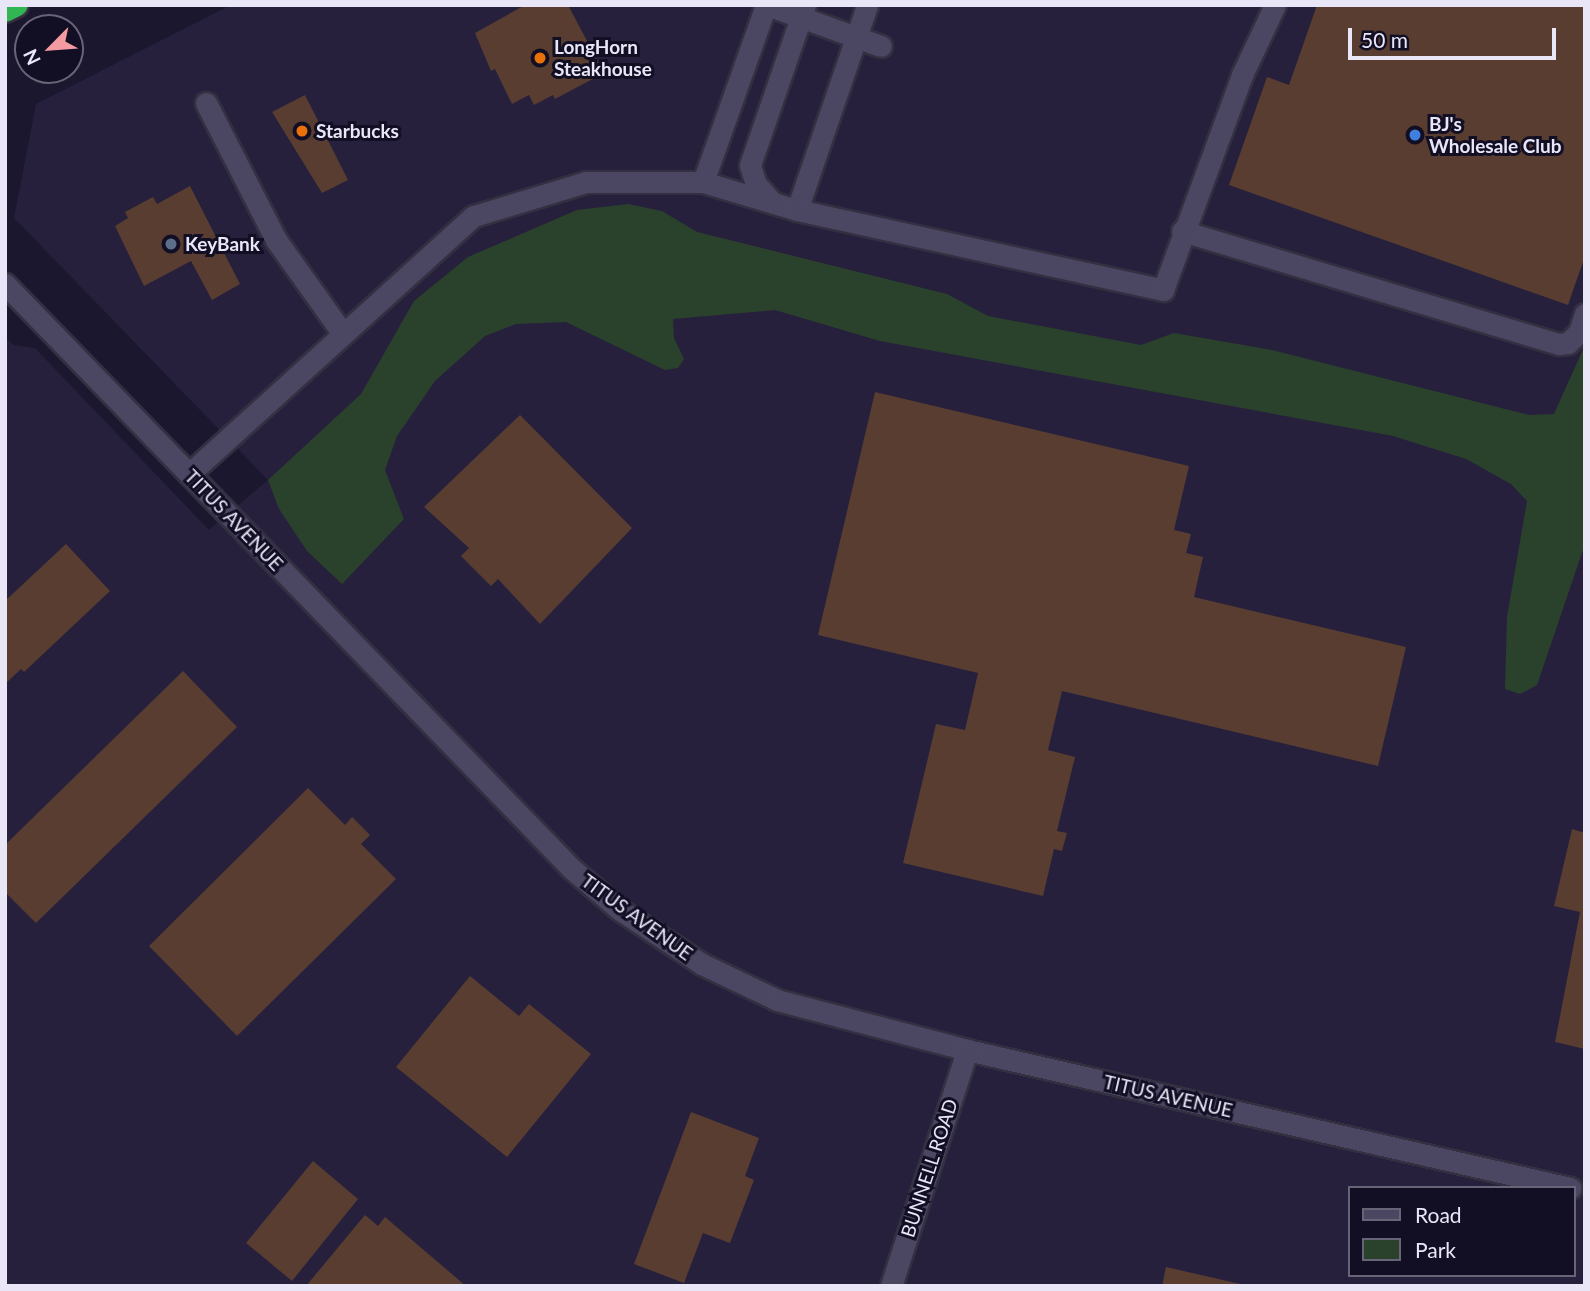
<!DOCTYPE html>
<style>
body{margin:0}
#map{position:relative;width:1590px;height:1291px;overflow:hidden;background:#1b172e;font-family:Lato,sans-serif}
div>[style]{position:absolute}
.built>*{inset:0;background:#26203d}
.green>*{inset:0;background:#2a422c}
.building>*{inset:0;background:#583d30}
.roads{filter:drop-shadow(2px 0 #343042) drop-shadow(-2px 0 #343042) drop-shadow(0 2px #343042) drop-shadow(0 -2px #343042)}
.minor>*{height:21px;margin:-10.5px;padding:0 10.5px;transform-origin:10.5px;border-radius:10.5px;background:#4b4762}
.highway>*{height:21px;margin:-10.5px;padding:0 10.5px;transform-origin:10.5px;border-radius:10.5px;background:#32b654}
.dots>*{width:19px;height:19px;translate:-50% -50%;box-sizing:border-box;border:4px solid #120e24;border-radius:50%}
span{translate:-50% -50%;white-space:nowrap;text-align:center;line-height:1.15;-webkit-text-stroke:6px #120e24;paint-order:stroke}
.poi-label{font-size:19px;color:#e8e6f7;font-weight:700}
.left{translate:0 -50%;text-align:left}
.street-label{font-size:19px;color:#e8e6f7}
.frame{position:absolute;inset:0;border:7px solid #e8e6f7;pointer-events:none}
.legend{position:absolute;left:1348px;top:1186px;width:228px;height:91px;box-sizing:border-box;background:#120e24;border:2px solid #686478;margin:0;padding:9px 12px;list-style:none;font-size:21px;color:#e8e6f7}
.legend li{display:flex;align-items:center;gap:14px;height:35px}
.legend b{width:35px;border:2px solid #686478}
.north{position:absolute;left:14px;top:14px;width:70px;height:70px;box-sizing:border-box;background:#120e24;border:2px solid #686478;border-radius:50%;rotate:245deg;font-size:19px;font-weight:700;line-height:28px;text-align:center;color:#e8e6f7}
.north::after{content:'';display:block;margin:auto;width:24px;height:32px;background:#f49aa1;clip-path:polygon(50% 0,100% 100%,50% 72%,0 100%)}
.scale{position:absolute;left:1348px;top:28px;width:208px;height:32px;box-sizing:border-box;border:4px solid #e8e6f7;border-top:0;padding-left:9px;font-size:21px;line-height:24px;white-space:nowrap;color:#e8e6f7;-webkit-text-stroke:5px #120e24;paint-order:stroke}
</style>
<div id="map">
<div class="built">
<i style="clip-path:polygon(evenodd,231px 5px,1585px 5px,1585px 1286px,5px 1286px,5px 337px,14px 345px,35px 348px,209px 530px,268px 480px,14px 218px,36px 104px,231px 5px,1350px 1188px,1574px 1188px,1574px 1275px,1350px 1275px,1350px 1188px)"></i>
</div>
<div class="green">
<i style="clip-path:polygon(628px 204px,662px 211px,697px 232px,947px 294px,988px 316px,1141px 345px,1174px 333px,1272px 350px,1529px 415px,1554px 414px,1585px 345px,1585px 544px,1537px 685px,1520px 694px,1505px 689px,1507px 617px,1527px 501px,1511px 484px,1466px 459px,1393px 436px,880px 341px,775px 310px,673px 319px,674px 338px,684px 359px,678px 368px,665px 370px,566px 322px,516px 324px,485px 336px,435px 381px,397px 436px,385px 470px,404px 519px,342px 584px,307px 551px,279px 509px,268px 480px,361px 394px,414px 301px,468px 257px,577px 210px)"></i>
</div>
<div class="building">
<i style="clip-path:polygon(525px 5px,568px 5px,604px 73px,555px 99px,553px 95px,534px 105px,529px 95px,512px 104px,495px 69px,491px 71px,475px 33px)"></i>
<i style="clip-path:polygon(1317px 5px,1585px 5px,1585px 256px,1568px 305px,1229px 185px,1267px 77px,1289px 85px)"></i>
<i style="clip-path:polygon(305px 95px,348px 180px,322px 193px,272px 112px)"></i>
<i style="clip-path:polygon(190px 186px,240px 284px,212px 300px,191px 261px,144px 286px,115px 226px,128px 218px,125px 212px,153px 197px,157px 204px)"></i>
<i style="clip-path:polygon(875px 392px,1189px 466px,1174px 530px,1191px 534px,1186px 553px,1203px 557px,1194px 597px,1406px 647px,1378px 766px,1062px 691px,1048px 750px,1075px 757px,1057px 831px,1067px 833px,1062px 851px,1054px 849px,1043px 896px,903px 863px,936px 724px,965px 730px,978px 673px,818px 635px)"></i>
<i style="clip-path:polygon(520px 415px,632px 528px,540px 624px,498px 579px,491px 586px,461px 556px,469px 548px,424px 507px)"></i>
<i style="clip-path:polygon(66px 544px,110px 591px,24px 672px,21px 669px,5px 684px,5px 601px)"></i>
<i style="clip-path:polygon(183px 671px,237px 727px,36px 923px,5px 892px,5px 845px)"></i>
<i style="clip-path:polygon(308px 788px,345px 825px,352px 817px,370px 835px,361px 844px,396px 879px,237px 1036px,149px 946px)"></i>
<i style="clip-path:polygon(1572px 829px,1585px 833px,1585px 1049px,1555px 1042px,1580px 912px,1554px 906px)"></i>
<i style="clip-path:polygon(470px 976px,519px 1016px,529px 1004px,591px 1054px,507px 1157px,396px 1067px)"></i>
<i style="clip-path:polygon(691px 1112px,759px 1138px,745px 1176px,754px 1180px,730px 1243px,703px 1233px,684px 1283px,634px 1264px)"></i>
<i style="clip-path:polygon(313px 1161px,358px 1199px,292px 1281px,246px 1243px)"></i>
<i style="clip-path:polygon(365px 1215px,378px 1226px,385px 1217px,466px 1286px,306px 1286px)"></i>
<i style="clip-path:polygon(1166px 1267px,1245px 1285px,1245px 1286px,1162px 1286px)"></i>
</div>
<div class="roads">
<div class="minor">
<i style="left:767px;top:5px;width:121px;rotate:19.8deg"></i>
<i style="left:206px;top:103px;width:154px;rotate:62.9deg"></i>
<i style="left:276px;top:240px;width:115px;rotate:54.5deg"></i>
<i style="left:703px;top:182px;width:188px;rotate:-70.4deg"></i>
<i style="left:773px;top:203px;width:25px;rotate:-132deg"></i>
<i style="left:756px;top:184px;width:20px;rotate:-108deg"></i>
<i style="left:750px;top:165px;width:169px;rotate:-71deg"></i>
<i style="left:797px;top:210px;width:217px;rotate:-71.1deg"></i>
<i style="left:1182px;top:231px;width:394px;rotate:16.7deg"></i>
<i style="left:1559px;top:344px;width:9px;rotate:-6deg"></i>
<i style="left:1568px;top:343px;width:16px;rotate:-45deg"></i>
<i style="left:1579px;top:332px;width:19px;rotate:-72deg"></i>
<i style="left:5px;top:284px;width:815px;rotate:45.9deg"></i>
<i style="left:572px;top:869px;width:63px;rotate:40.5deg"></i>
<i style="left:620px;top:910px;width:98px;rotate:33.4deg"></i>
<i style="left:702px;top:964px;width:83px;rotate:25.6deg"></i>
<i style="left:777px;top:1000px;width:196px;rotate:14.7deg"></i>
<i style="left:967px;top:1050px;width:619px;rotate:12.89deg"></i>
<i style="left:189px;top:474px;width:384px;rotate:-42.2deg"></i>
<i style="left:474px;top:216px;width:117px;rotate:-16.9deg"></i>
<i style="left:586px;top:182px;width:117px"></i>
<i style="left:703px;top:182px;width:98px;rotate:16.6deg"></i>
<i style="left:797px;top:210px;width:375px;rotate:12.3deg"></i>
<i style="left:1163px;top:290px;width:229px;rotate:-69.8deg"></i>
<i style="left:1242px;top:75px;width:77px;rotate:-64.8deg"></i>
<i style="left:891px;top:1286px;width:248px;rotate:-72.1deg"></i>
</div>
<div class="highway">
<i style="left:5px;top:11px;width:13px;rotate:-27deg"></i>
</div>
</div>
<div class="dots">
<i style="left:540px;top:58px;background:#e8710a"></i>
<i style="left:302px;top:131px;background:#e8710a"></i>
<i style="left:1415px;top:135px;background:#3f7fe0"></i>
<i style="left:171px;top:244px;background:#5c6f8a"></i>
</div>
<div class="poi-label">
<span class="left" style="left:554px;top:58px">LongHorn<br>Steakhouse</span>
<span class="left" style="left:1429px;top:135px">BJ's<br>Wholesale Club</span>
<span class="left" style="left:316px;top:131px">Starbucks</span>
<span class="left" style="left:185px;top:244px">KeyBank</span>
</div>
<div class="street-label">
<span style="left:234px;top:520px;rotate:46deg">TITUS AVENUE</span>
<span style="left:637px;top:917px;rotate:36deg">TITUS AVENUE</span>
<span style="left:1168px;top:1096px;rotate:13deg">TITUS AVENUE</span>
<span style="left:929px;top:1168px;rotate:-72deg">BUNNELL ROAD</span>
</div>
<div class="frame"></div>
<ul class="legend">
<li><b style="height:9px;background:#4b4762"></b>Road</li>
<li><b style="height:19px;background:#2a422c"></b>Park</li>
</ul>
<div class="north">N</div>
<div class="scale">50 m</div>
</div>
